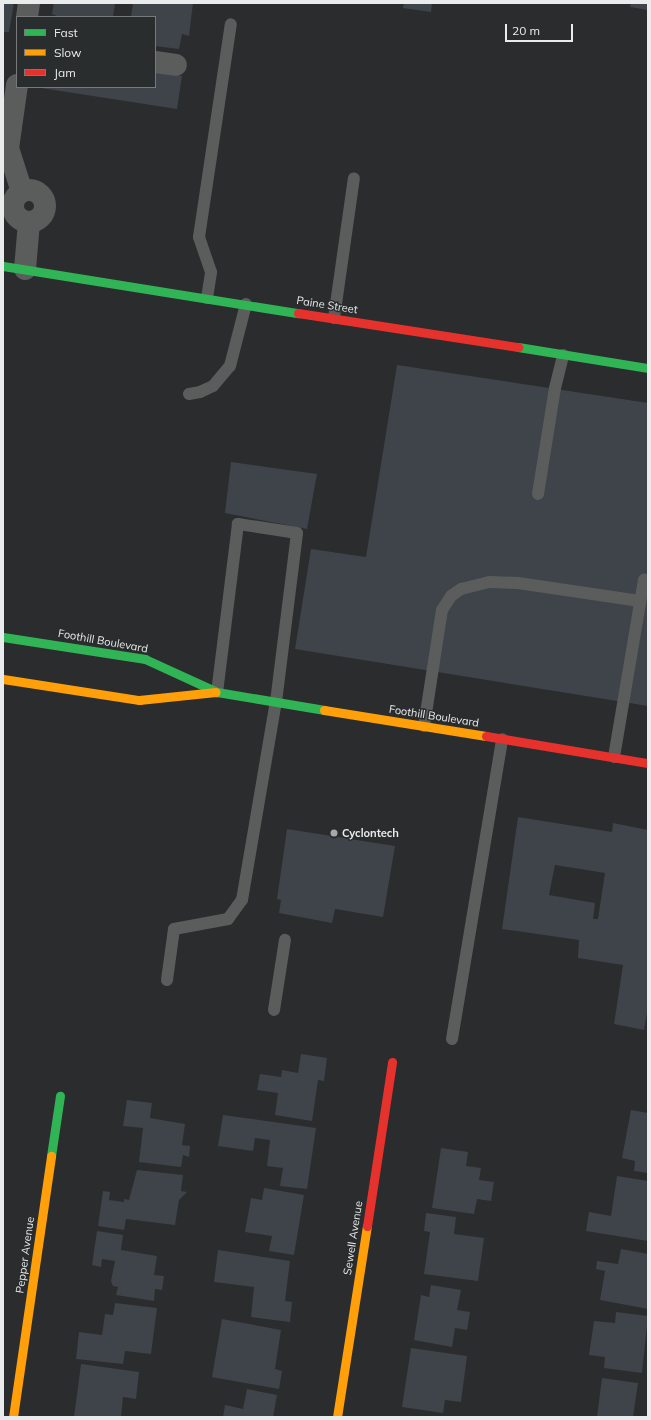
<!DOCTYPE html>
<style>
body{margin:0}
#map{position:relative;width:651px;height:1420px;overflow:hidden;background:#2b2c2d;font-family:Mulish,sans-serif}
div>[style]{position:absolute}
.building>*{inset:0;background:#3e4449}
.lane>*{height:12px;margin:-6px;padding:0 6px;transform-origin:6px;border-radius:6px;background:#5b5c5c}
.street>*{height:22px;margin:-11px;padding:0 11px;transform-origin:11px;border-radius:11px;background:#5b5c5c}
.street>.ring{margin:-11px;padding:0;box-sizing:content-box;background:none;border:22px solid #5b5c5c;border-radius:50%}
.fast>*{height:9px;margin:-4.5px;padding:0 4.5px;transform-origin:4.5px;border-radius:4.5px;background:#30b455}
.slow>*{height:9px;margin:-4.5px;padding:0 4.5px;transform-origin:4.5px;border-radius:4.5px;background:#ff9f0a}
.jam>*{height:9px;margin:-4.5px;padding:0 4.5px;transform-origin:4.5px;border-radius:4.5px;background:#e5322d}
.dots>*{width:11px;height:11px;translate:-50% -50%;box-sizing:border-box;border:2px solid #2a2d2e;border-radius:50%}
span{translate:-50% -50%;white-space:nowrap;text-align:center;line-height:1.15;-webkit-text-stroke:3px #2a2d2e;paint-order:stroke}
.street-label{font-size:11px;color:#eaebed}
.poi-label{font-size:11px;color:#eaebed;font-weight:700}
.left{translate:0 -50%;text-align:left}
.frame{position:absolute;inset:0;border:4px solid #eaebed;pointer-events:none}
.legend{position:absolute;left:16px;top:16px;width:140px;height:72px;box-sizing:border-box;background:#2a2d2e;border:1px solid #77797a;margin:0;padding:5px 7px;list-style:none;font-size:12px;color:#eaebed}
.legend li{display:flex;align-items:center;gap:8px;height:20px}
.legend b{width:20px;border:1px solid #77797a}
.scale{position:absolute;left:505px;top:24px;width:68px;height:18px;box-sizing:border-box;border:2px solid #eaebed;border-top:0;padding-left:5px;font-size:12px;line-height:14px;white-space:nowrap;color:#eaebed;-webkit-text-stroke:3px #2a2d2e;paint-order:stroke}
</style>
<div id="map">
<div class="building">
<i style="clip-path:polygon(3px 3px,14px 3px,9px 32px,3px 32px)"></i>
<i style="clip-path:polygon(54px 3px,115px 3px,113px 17px,59px 17px,52px 14px)"></i>
<i style="clip-path:polygon(133px 3px,193px 3px,189px 36px,182px 34px,179px 49px,155px 46px,155px 17px,131px 17px)"></i>
<i style="clip-path:polygon(404px 3px,432px 3px,431px 12px,403px 8px)"></i>
<i style="clip-path:polygon(631px 3px,648px 3px,648px 10px,630px 7px)"></i>
<i style="clip-path:polygon(156px 73px,182px 76px,177px 109px,41px 88px,155px 87px)"></i>
<i style="clip-path:polygon(397px 365px,648px 403px,648px 706px,295px 649px,311px 549px,366px 557px)"></i>
<i style="clip-path:polygon(231px 462px,317px 474px,307px 529px,225px 513px)"></i>
<i style="clip-path:polygon(evenodd,518px 817px,612px 832px,613px 823px,648px 830px,648px 1007px,644px 1030px,614px 1024px,623px 965px,578px 958px,579px 940px,502px 929px,518px 817px,555px 865px,605px 873px,598px 919px,593px 919px,595px 903px,549px 895px,555px 865px)"></i>
<i style="clip-path:polygon(287px 829px,395px 846px,383px 917px,335px 909px,332px 923px,279px 913px,281px 900px,277px 899px)"></i>
<i style="clip-path:polygon(301px 1054px,327px 1058px,324px 1081px,318px 1080px,312px 1121px,275px 1115px,278px 1093px,257px 1090px,260px 1074px,281px 1077px,282px 1070px,298px 1073px)"></i>
<i style="clip-path:polygon(127px 1100px,152px 1103px,150px 1118px,185px 1124px,182px 1145px,190px 1146px,189px 1157px,183px 1155px,181px 1167px,139px 1162px,143px 1128px,123px 1126px)"></i>
<i style="clip-path:polygon(631px 1110px,648px 1113px,648px 1173px,634px 1171px,635px 1161px,622px 1158px)"></i>
<i style="clip-path:polygon(223px 1115px,316px 1128px,307px 1189px,280px 1186px,283px 1168px,267px 1166px,270px 1140px,255px 1138px,253px 1151px,218px 1146px)"></i>
<i style="clip-path:polygon(441px 1148px,468px 1152px,466px 1166px,481px 1168px,479px 1180px,494px 1182px,491px 1201px,477px 1199px,474px 1214px,432px 1208px)"></i>
<i style="clip-path:polygon(137px 1170px,183px 1175px,181px 1191px,187px 1192px,179px 1200px,175px 1225px,126px 1219px,124px 1230px,98px 1226px,103px 1191px,110px 1192px,109px 1200px,124px 1202px,124px 1199px,129px 1200px)"></i>
<i style="clip-path:polygon(617px 1176px,648px 1181px,648px 1241px,586px 1231px,589px 1212px,611px 1216px)"></i>
<i style="clip-path:polygon(264px 1188px,304px 1195px,294px 1255px,269px 1251px,272px 1236px,245px 1232px,251px 1198px,262px 1200px)"></i>
<i style="clip-path:polygon(426px 1213px,456px 1217px,454px 1234px,484px 1238px,478px 1281px,424px 1274px,430px 1232px,424px 1231px)"></i>
<i style="clip-path:polygon(97px 1231px,123px 1235px,121px 1250px,157px 1256px,154px 1275px,164px 1276px,162px 1290px,155px 1289px,154px 1301px,116px 1295px,118px 1287px,113px 1286px,111px 1281px,115px 1261px,102px 1259px,101px 1267px,92px 1265px)"></i>
<i style="clip-path:polygon(621px 1249px,648px 1254px,648px 1309px,600px 1300px,605px 1271px,596px 1269px,597px 1261px,618px 1264px)"></i>
<i style="clip-path:polygon(218px 1250px,290px 1261px,285px 1301px,292px 1302px,290px 1322px,251px 1317px,254px 1287px,214px 1282px)"></i>
<i style="clip-path:polygon(431px 1285px,461px 1290px,457px 1310px,470px 1312px,467px 1330px,455px 1328px,452px 1347px,414px 1340px,421px 1295px,429px 1297px)"></i>
<i style="clip-path:polygon(115px 1303px,157px 1308px,151px 1354px,125px 1351px,123px 1364px,76px 1359px,79px 1332px,102px 1335px,105px 1314px,113px 1315px)"></i>
<i style="clip-path:polygon(616px 1312px,648px 1316px,642px 1373px,604px 1368px,605px 1357px,589px 1355px,594px 1321px,615px 1323px)"></i>
<i style="clip-path:polygon(222px 1319px,281px 1330px,275px 1369px,282px 1371px,279px 1389px,212px 1377px)"></i>
<i style="clip-path:polygon(411px 1348px,467px 1356px,461px 1402px,445px 1400px,443px 1413px,402px 1407px)"></i>
<i style="clip-path:polygon(81px 1364px,139px 1372px,136px 1399px,123px 1397px,121px 1417px,74px 1417px)"></i>
<i style="clip-path:polygon(602px 1378px,638px 1383px,633px 1417px,597px 1417px)"></i>
<i style="clip-path:polygon(247px 1389px,277px 1395px,273px 1417px,223px 1417px,225px 1405px,243px 1409px)"></i>
</div>
<div class="lane">
<i style="left:207px;top:298px;width:26px;rotate:-81deg"></i>
<i style="left:211px;top:272px;width:37px;rotate:-109deg"></i>
<i style="left:199px;top:237px;width:215px;rotate:-81.5deg"></i>
<i style="left:334px;top:318px;width:141px;rotate:-81.9deg"></i>
<i style="left:189px;top:394px;width:11px;rotate:-10deg"></i>
<i style="left:200px;top:392px;width:14px;rotate:-25deg"></i>
<i style="left:213px;top:386px;width:26px;rotate:-50deg"></i>
<i style="left:230px;top:366px;width:64px;rotate:-75.5deg"></i>
<i style="left:538px;top:494px;width:107px;rotate:-80.9deg"></i>
<i style="left:555px;top:388px;width:34px;rotate:-76deg"></i>
<i style="left:424px;top:726px;width:117px;rotate:-81.2deg"></i>
<i style="left:442px;top:610px;width:17px;rotate:-57deg"></i>
<i style="left:451px;top:596px;width:12px;rotate:-35deg"></i>
<i style="left:461px;top:589px;width:30px;rotate:-14deg"></i>
<i style="left:490px;top:582px;width:28px;rotate:2deg"></i>
<i style="left:518px;top:583px;width:123px;rotate:8.4deg"></i>
<i style="left:614px;top:757px;width:180px;rotate:-80.4deg"></i>
<i style="left:167px;top:980px;width:51px;rotate:-82.2deg"></i>
<i style="left:174px;top:929px;width:55px;rotate:-10.5deg"></i>
<i style="left:228px;top:919px;width:24px;rotate:-54deg"></i>
<i style="left:242px;top:900px;width:201px;rotate:-80.3deg"></i>
<i style="left:276px;top:702px;width:170px;rotate:-82.9deg"></i>
<i style="left:297px;top:533px;width:60px;rotate:-171.3deg"></i>
<i style="left:238px;top:524px;width:169px;rotate:97.1deg"></i>
<i style="left:274px;top:1010px;width:71px;rotate:-81.1deg"></i>
<i style="left:452px;top:1039px;width:304px;rotate:-80.5deg"></i>
</div>
<div class="street">
<i style="left:27px;top:17px;width:14px;rotate:-82deg"></i>
<i style="left:155px;top:62px;width:21px;rotate:8deg"></i>
<i style="left:17px;top:85px;width:64px;rotate:98.1deg"></i>
<i style="left:8px;top:148px;width:46px;rotate:72.3deg"></i>
<i class="ring" style="left:13px;top:190px;width:10px;height:10px"></i>
<i style="left:25px;top:269px;width:47px;rotate:-85.1deg"></i>
</div>
<div class="fast">
<i style="left:3px;top:266px;width:299px;rotate:9.1deg"></i>
<i style="left:518px;top:347px;width:132px;rotate:9.2deg"></i>
<i style="left:3px;top:637px;width:144px;rotate:8.8deg"></i>
<i style="left:145px;top:659px;width:79px;rotate:24.6deg"></i>
<i style="left:217px;top:692px;width:109px;rotate:9.5deg"></i>
<i style="left:51px;top:1156px;width:61px;rotate:-81.5deg"></i>
</div>
<div class="slow">
<i style="left:3px;top:679px;width:138px;rotate:8.8deg"></i>
<i style="left:139px;top:700px;width:77px;rotate:-5.9deg"></i>
<i style="left:324px;top:710px;width:164px;rotate:9.1deg"></i>
<i style="left:13px;top:1417px;width:264px;rotate:-81.7deg"></i>
<i style="left:337px;top:1417px;width:193px;rotate:-81.1deg"></i>
</div>
<div class="jam">
<i style="left:298px;top:313px;width:223px;rotate:8.8deg"></i>
<i style="left:486px;top:736px;width:164px;rotate:9.5deg"></i>
<i style="left:367px;top:1226px;width:166px;rotate:-81.3deg"></i>
</div>
<div class="dots">
<i style="left:334px;top:833px;background:#a7a8aa"></i>
</div>
<div class="street-label">
<span style="left:327px;top:305px;rotate:9deg">Paine Street</span>
<span style="left:103px;top:641px;rotate:10deg">Foothill Boulevard</span>
<span style="left:434px;top:716px;rotate:9deg">Foothill Boulevard</span>
<span style="left:353px;top:1238px;rotate:-81deg">Sewell Avenue</span>
<span style="left:25px;top:1255px;rotate:-82deg">Pepper Avenue</span>
</div>
<div class="poi-label">
<span class="left" style="left:342px;top:833px">Cyclontech</span>
</div>
<div class="frame"></div>
<ul class="legend">
<li><b style="height:5px;background:#30b455"></b>Fast</li>
<li><b style="height:5px;background:#ff9f0a"></b>Slow</li>
<li><b style="height:5px;background:#e5322d"></b>Jam</li>
</ul>
<div class="scale">20 m</div>
</div>
